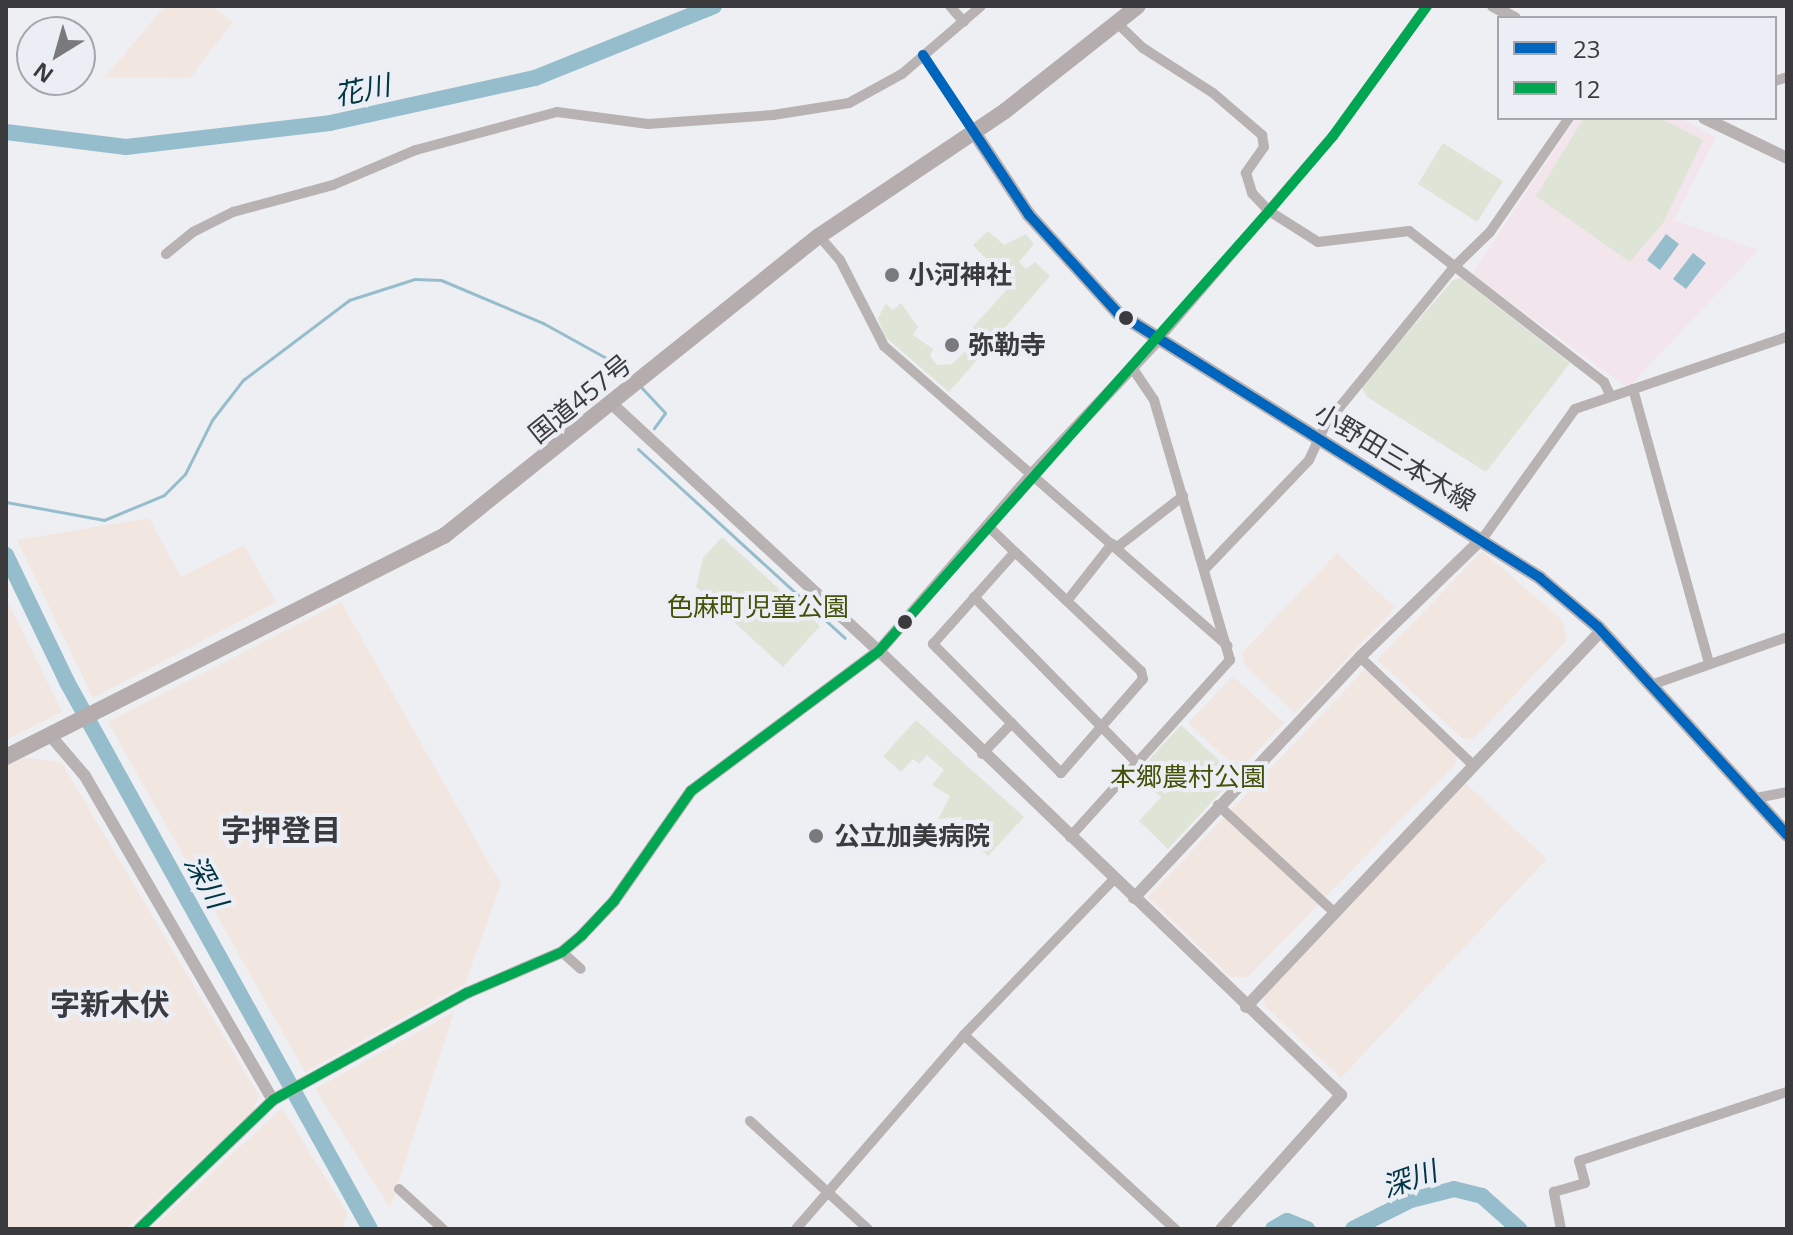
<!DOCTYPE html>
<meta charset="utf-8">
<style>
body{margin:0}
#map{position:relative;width:1793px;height:1235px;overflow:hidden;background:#eeeff3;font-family:"Open Sans","Noto Sans JP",sans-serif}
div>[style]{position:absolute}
.industrial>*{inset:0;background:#f2e6e1}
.education>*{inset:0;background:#f2e5eb}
.green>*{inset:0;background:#dee4d6}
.water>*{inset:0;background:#96bdcc}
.stream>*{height:3px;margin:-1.5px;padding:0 1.5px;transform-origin:1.5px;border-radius:1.5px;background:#96bdcc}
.river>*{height:16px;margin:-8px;padding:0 8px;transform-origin:8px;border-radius:8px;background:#96bdcc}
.minor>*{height:10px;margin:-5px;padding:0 5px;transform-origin:5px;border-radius:5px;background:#b8b2b2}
.tertiary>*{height:12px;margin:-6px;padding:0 6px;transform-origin:6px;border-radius:6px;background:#b8b2b2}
.secondary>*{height:14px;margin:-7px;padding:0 7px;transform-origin:7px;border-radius:7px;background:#b8b1b1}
.trunk>*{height:16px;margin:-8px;padding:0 8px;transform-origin:8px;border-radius:8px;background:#b4acad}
.bus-1>*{height:10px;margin:-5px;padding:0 5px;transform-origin:5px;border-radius:5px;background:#0065bd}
.bus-2>*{height:10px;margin:-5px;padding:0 5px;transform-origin:5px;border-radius:5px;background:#00a651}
.dots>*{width:22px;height:22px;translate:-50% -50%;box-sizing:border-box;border:4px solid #eceef5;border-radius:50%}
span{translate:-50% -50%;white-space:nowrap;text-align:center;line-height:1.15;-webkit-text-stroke:8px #eceef5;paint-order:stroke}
.poi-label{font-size:26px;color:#3b3b3e;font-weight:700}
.left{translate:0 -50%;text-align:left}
.street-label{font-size:26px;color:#3b3b3e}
.park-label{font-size:26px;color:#425208}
.water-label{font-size:28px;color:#003544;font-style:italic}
.quarter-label{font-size:30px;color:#3a3b41;font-weight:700}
.frame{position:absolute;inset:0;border:8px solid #3b3b3e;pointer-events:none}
.legend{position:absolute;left:1497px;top:16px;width:280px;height:104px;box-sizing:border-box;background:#eceef5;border:2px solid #a5a6ac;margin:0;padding:10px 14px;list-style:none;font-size:24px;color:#3b3b3e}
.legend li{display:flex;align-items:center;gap:16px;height:40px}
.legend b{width:40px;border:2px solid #a5a6ac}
.north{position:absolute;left:16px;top:16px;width:80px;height:80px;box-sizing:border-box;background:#eceef5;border:2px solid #a5a6ac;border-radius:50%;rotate:217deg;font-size:22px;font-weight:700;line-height:32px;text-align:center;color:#3b3b3e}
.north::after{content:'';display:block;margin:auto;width:28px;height:36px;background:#7a7a7d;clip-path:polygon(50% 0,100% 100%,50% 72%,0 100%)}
</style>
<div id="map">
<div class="industrial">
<i style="clip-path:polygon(165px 6px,212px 6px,233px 22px,190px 78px,105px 77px)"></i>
<i style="clip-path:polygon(149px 518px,181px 577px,244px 545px,276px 602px,93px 698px,17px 540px)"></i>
<i style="clip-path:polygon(1482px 551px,1563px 621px,1567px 640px,1473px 739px,1462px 738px,1377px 660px)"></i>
<i style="clip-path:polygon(1337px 553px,1395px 608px,1295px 713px,1245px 665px,1242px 653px)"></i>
<i style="clip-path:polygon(6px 598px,62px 712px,6px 740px)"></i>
<i style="clip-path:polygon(341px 602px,501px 884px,465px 984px,305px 1072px,108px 722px)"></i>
<i style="clip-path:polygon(1365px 669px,1456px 756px,1455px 764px,1248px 977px,1231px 977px,1148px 897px)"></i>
<i style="clip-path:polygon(1233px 676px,1284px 723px,1239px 770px,1188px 723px)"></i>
<i style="clip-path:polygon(25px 757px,62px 763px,259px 1096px,253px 1111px,126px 1229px,6px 1229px,6px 767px)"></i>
<i style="clip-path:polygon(1464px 782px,1547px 859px,1341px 1078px,1265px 1006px,1263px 995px)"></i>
<i style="clip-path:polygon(454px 1012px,390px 1208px,315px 1089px)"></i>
<i style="clip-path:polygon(282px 1108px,348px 1214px,342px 1229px,151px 1229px)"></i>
</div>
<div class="education">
<i style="clip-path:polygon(1576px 118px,1680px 118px,1716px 137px,1674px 220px,1758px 250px,1628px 388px,1472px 274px)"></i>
</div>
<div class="green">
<i style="clip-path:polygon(1584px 118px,1660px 118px,1703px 140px,1663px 223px,1630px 262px,1536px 196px)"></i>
<i style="clip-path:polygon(1443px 143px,1503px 181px,1477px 222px,1418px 184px)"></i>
<i style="clip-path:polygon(988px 231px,1004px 245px,1026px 234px,1034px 244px,1019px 262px,1026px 269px,1035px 262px,1050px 276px,949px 392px,884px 336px,878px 318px,886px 304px,893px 310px,901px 303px,918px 327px,913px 335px,933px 349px,930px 356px,937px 365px,952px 364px,971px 346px,969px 333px,979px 342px,973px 327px,1011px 285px,973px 245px)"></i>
<i style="clip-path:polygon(1461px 278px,1570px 363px,1486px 472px,1367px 397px,1361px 387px,1453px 280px)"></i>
<i style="clip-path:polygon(722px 537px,820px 626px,783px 667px,696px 587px,703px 558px)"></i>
<i style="clip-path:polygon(916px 720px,1024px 817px,988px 856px,980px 849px,986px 840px,962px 829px,961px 817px,938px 819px,950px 796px,932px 785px,944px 770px,927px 755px,919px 764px,913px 759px,901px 772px,883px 756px)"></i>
<i style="clip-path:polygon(1181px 725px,1236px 776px,1168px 849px,1139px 821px,1161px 797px,1136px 774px)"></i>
</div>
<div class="water">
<i style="clip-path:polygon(1666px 234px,1679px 244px,1660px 270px,1647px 260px)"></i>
<i style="clip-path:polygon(1693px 253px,1706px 263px,1686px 289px,1673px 279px)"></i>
</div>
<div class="stream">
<i style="left:641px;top:387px;width:35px;rotate:47deg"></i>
<i style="left:665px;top:413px;width:19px;rotate:126deg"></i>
<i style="left:638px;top:449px;width:280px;rotate:42.4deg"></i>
<i style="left:6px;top:502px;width:100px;rotate:10.4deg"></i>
<i style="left:104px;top:520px;width:65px;rotate:-22.6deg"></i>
<i style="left:164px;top:495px;width:30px;rotate:-45deg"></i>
<i style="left:185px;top:474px;width:60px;rotate:-63.4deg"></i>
<i style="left:212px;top:420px;width:51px;rotate:-52.2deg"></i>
<i style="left:243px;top:380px;width:133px;rotate:-37deg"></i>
<i style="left:349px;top:300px;width:69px;rotate:-17.7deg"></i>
<i style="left:415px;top:279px;width:26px;rotate:2deg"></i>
<i style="left:441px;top:280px;width:111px;rotate:22.9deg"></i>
<i style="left:543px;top:323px;width:95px;rotate:29deg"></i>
</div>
<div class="river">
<i style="left:6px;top:132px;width:121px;rotate:7.1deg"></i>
<i style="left:126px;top:147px;width:205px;rotate:-6.7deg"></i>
<i style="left:330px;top:123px;width:210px;rotate:-12.4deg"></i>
<i style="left:535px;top:78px;width:193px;rotate:-21.9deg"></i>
<i style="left:6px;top:555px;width:141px;rotate:64.3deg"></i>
<i style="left:67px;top:682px;width:625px;rotate:61.02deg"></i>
<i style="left:1273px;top:1229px;width:16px;rotate:-30deg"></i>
<i style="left:1287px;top:1221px;width:22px;rotate:22deg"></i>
<i style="left:1353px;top:1229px;width:65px;rotate:-26.6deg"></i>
<i style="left:1411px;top:1200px;width:44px;rotate:-14.3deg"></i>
<i style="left:1454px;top:1189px;width:29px;rotate:14deg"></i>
<i style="left:1482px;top:1196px;width:50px;rotate:41.7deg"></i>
</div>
<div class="minor">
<i style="left:950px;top:6px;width:21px;rotate:49deg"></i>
<i style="left:1117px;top:23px;width:36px;rotate:44deg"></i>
<i style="left:1143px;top:48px;width:83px;rotate:32.7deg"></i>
<i style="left:1213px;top:93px;width:65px;rotate:40.6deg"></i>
<i style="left:1262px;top:135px;width:12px;rotate:81deg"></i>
<i style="left:1264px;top:147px;width:32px;rotate:125deg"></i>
<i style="left:1246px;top:173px;width:21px;rotate:73deg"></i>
<i style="left:1252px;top:193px;width:25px;rotate:47deg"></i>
<i style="left:1269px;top:211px;width:58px;rotate:32.3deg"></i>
<i style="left:1318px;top:242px;width:92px;rotate:-6.9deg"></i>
<i style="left:1409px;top:231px;width:247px;rotate:37.8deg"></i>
<i style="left:1604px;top:382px;width:14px;rotate:65deg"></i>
<i style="left:923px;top:55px;width:92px;rotate:56.5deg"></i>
<i style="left:1775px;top:81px;width:13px;rotate:-18deg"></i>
<i style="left:819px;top:236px;width:32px;rotate:49deg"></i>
<i style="left:840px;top:260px;width:97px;rotate:62.9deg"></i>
<i style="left:884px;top:346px;width:456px;rotate:41.1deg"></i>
<i style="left:166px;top:254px;width:35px;rotate:-39deg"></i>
<i style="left:193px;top:232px;width:45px;rotate:-26.6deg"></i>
<i style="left:233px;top:212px;width:104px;rotate:-15.1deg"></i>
<i style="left:333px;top:185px;width:90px;rotate:-22.9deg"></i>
<i style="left:416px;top:150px;width:146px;rotate:-15.1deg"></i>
<i style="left:557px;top:112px;width:92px;rotate:7.5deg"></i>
<i style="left:648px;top:124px;width:125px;rotate:-4.1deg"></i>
<i style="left:773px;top:115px;width:77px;rotate:-9deg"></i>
<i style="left:849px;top:103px;width:60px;rotate:-28.7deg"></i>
<i style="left:902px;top:74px;width:104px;rotate:-40.7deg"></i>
<i style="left:1157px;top:341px;width:270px;rotate:-49.4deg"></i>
<i style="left:1333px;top:136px;width:160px;rotate:-54.1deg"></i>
<i style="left:1633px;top:389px;width:284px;rotate:74.5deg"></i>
<i style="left:990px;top:528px;width:35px;rotate:44deg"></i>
<i style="left:1015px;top:552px;width:173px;rotate:43.4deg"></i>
<i style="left:1141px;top:671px;width:8px;rotate:76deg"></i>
<i style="left:1143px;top:679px;width:125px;rotate:131.1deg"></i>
<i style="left:1061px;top:773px;width:182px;rotate:-134.8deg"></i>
<i style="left:933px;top:644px;width:123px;rotate:-48.3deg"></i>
<i style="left:1483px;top:538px;width:158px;rotate:-54.5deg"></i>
<i style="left:1575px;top:409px;width:224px;rotate:-18.8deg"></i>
<i style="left:1116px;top:548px;width:85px;rotate:-37.8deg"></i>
<i style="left:1205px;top:569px;width:151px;rotate:-46.3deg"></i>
<i style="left:1309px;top:460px;width:40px;rotate:-65deg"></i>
<i style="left:1326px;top:424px;width:204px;rotate:-50.8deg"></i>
<i style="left:1455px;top:266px;width:49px;rotate:-44.2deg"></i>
<i style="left:1490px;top:232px;width:139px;rotate:-55.3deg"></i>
<i style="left:974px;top:597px;width:234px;rotate:45.5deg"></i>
<i style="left:1067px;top:601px;width:73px;rotate:-51.7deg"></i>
<i style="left:1360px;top:657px;width:158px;rotate:43.7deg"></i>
<i style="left:1651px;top:685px;width:144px;rotate:-19.4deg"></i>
<i style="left:982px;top:754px;width:43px;rotate:-45.9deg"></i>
<i style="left:1756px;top:798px;width:32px;rotate:-11deg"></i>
<i style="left:1218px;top:805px;width:159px;rotate:42.7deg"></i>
<i style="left:1070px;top:837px;width:239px;rotate:-47.9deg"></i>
<i style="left:1230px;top:660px;width:271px;rotate:-106.3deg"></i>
<i style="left:1154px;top:400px;width:40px;rotate:-124deg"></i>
<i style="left:562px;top:952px;width:25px;rotate:42deg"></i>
<i style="left:964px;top:1035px;width:287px;rotate:42.6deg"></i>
<i style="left:750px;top:1121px;width:160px;rotate:42.5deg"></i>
<i style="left:399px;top:1189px;width:59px;rotate:42.3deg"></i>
<i style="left:796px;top:1229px;width:257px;rotate:-49.1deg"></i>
<i style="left:964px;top:1035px;width:216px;rotate:-46.1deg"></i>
<i style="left:1561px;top:1229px;width:38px;rotate:-101deg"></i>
<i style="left:1554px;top:1192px;width:32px;rotate:-16deg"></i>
<i style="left:1585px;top:1183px;width:23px;rotate:-105deg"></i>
<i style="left:1579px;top:1161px;width:219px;rotate:-18.4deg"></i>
</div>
<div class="tertiary">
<i style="left:1493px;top:6px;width:25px;rotate:29deg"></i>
<i style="left:1704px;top:118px;width:92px;rotate:25.7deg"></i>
<i style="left:612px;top:404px;width:364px;rotate:42.8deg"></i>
<i style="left:879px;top:651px;width:641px;rotate:43.86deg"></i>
<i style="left:1341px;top:1095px;width:180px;rotate:131.8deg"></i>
<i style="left:49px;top:734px;width:55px;rotate:49.4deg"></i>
<i style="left:85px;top:776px;width:375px;rotate:59.9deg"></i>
<i style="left:1134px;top:898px;width:330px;rotate:-46.8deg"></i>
<i style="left:1360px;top:657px;width:171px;rotate:-44.1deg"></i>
<i style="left:1246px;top:1007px;width:517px;rotate:-46.65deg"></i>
<i style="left:139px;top:1229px;width:186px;rotate:-43.9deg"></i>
<i style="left:273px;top:1100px;width:222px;rotate:-28.9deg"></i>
<i style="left:467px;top:993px;width:103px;rotate:-23.3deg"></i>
<i style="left:562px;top:952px;width:26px;rotate:-40deg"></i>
<i style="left:582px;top:935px;width:47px;rotate:-46.7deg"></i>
<i style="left:614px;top:901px;width:134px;rotate:-55deg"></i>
<i style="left:691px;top:791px;width:234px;rotate:-36.7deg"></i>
<i style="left:879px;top:651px;width:235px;rotate:-49.1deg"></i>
<i style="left:1033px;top:473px;width:181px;rotate:-46.8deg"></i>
</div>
<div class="secondary">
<i style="left:974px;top:132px;width:100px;rotate:56.5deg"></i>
<i style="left:1029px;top:215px;width:132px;rotate:47.8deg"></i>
<i style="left:1118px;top:313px;width:498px;rotate:32.1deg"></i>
<i style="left:1540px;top:578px;width:76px;rotate:40.2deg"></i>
<i style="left:1598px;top:627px;width:281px;rotate:47.7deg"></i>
</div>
<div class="trunk">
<i style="left:6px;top:757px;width:491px;rotate:-26.8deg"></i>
<i style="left:444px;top:536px;width:480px;rotate:-38.7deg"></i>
<i style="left:819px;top:236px;width:224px;rotate:-33.9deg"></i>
<i style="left:1005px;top:111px;width:169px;rotate:-38.3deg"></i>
</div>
<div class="bus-1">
<i style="left:923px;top:55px;width:192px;rotate:56.5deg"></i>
<i style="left:1029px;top:215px;width:132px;rotate:47.8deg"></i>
<i style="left:1118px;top:313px;width:498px;rotate:32.1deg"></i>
<i style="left:1540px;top:578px;width:76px;rotate:40.2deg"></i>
<i style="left:1598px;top:627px;width:281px;rotate:47.7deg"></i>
</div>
<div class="bus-2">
<i style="left:139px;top:1229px;width:186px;rotate:-43.9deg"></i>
<i style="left:273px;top:1100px;width:222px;rotate:-28.9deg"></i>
<i style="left:467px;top:993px;width:103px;rotate:-23.3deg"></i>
<i style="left:562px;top:952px;width:26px;rotate:-40deg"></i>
<i style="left:582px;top:935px;width:47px;rotate:-46.7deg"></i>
<i style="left:614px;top:901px;width:134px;rotate:-55deg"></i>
<i style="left:691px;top:791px;width:234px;rotate:-36.7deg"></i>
<i style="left:879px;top:651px;width:588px;rotate:-48.45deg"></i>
<i style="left:1269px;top:211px;width:99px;rotate:-49.5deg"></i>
<i style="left:1333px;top:136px;width:160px;rotate:-54.1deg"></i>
</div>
<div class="dots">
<i style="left:892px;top:275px;background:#7a7a7d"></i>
<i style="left:1126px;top:318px;background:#3b3b3e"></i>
<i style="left:952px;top:345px;background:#7a7a7d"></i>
<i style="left:905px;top:622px;background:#3b3b3e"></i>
<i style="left:816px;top:836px;background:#7a7a7d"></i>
</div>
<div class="poi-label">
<span class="left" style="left:908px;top:275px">小河神社</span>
<span class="left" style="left:968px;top:345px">弥勒寺</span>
<span class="left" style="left:834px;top:836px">公立加美病院</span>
</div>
<div class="street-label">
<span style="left:580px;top:399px;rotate:-39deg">国道457号</span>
<span style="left:1395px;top:457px;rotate:31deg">小野田三本木線</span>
</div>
<div class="park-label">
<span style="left:758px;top:607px">色麻町児童公園</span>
<span style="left:1188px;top:777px">本郷農村公園</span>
</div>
<div class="water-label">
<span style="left:362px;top:89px;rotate:-12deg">花川</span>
<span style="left:207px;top:881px;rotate:61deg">深川</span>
<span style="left:1409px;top:1178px;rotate:-19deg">深川</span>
</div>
<div class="quarter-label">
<span style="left:281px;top:830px">字押登目</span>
<span style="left:110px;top:1004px">字新木伏</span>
</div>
<div class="frame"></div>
<ul class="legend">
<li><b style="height:10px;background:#0065bd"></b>23</li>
<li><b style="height:10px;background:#00a651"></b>12</li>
</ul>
<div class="north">N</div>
</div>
